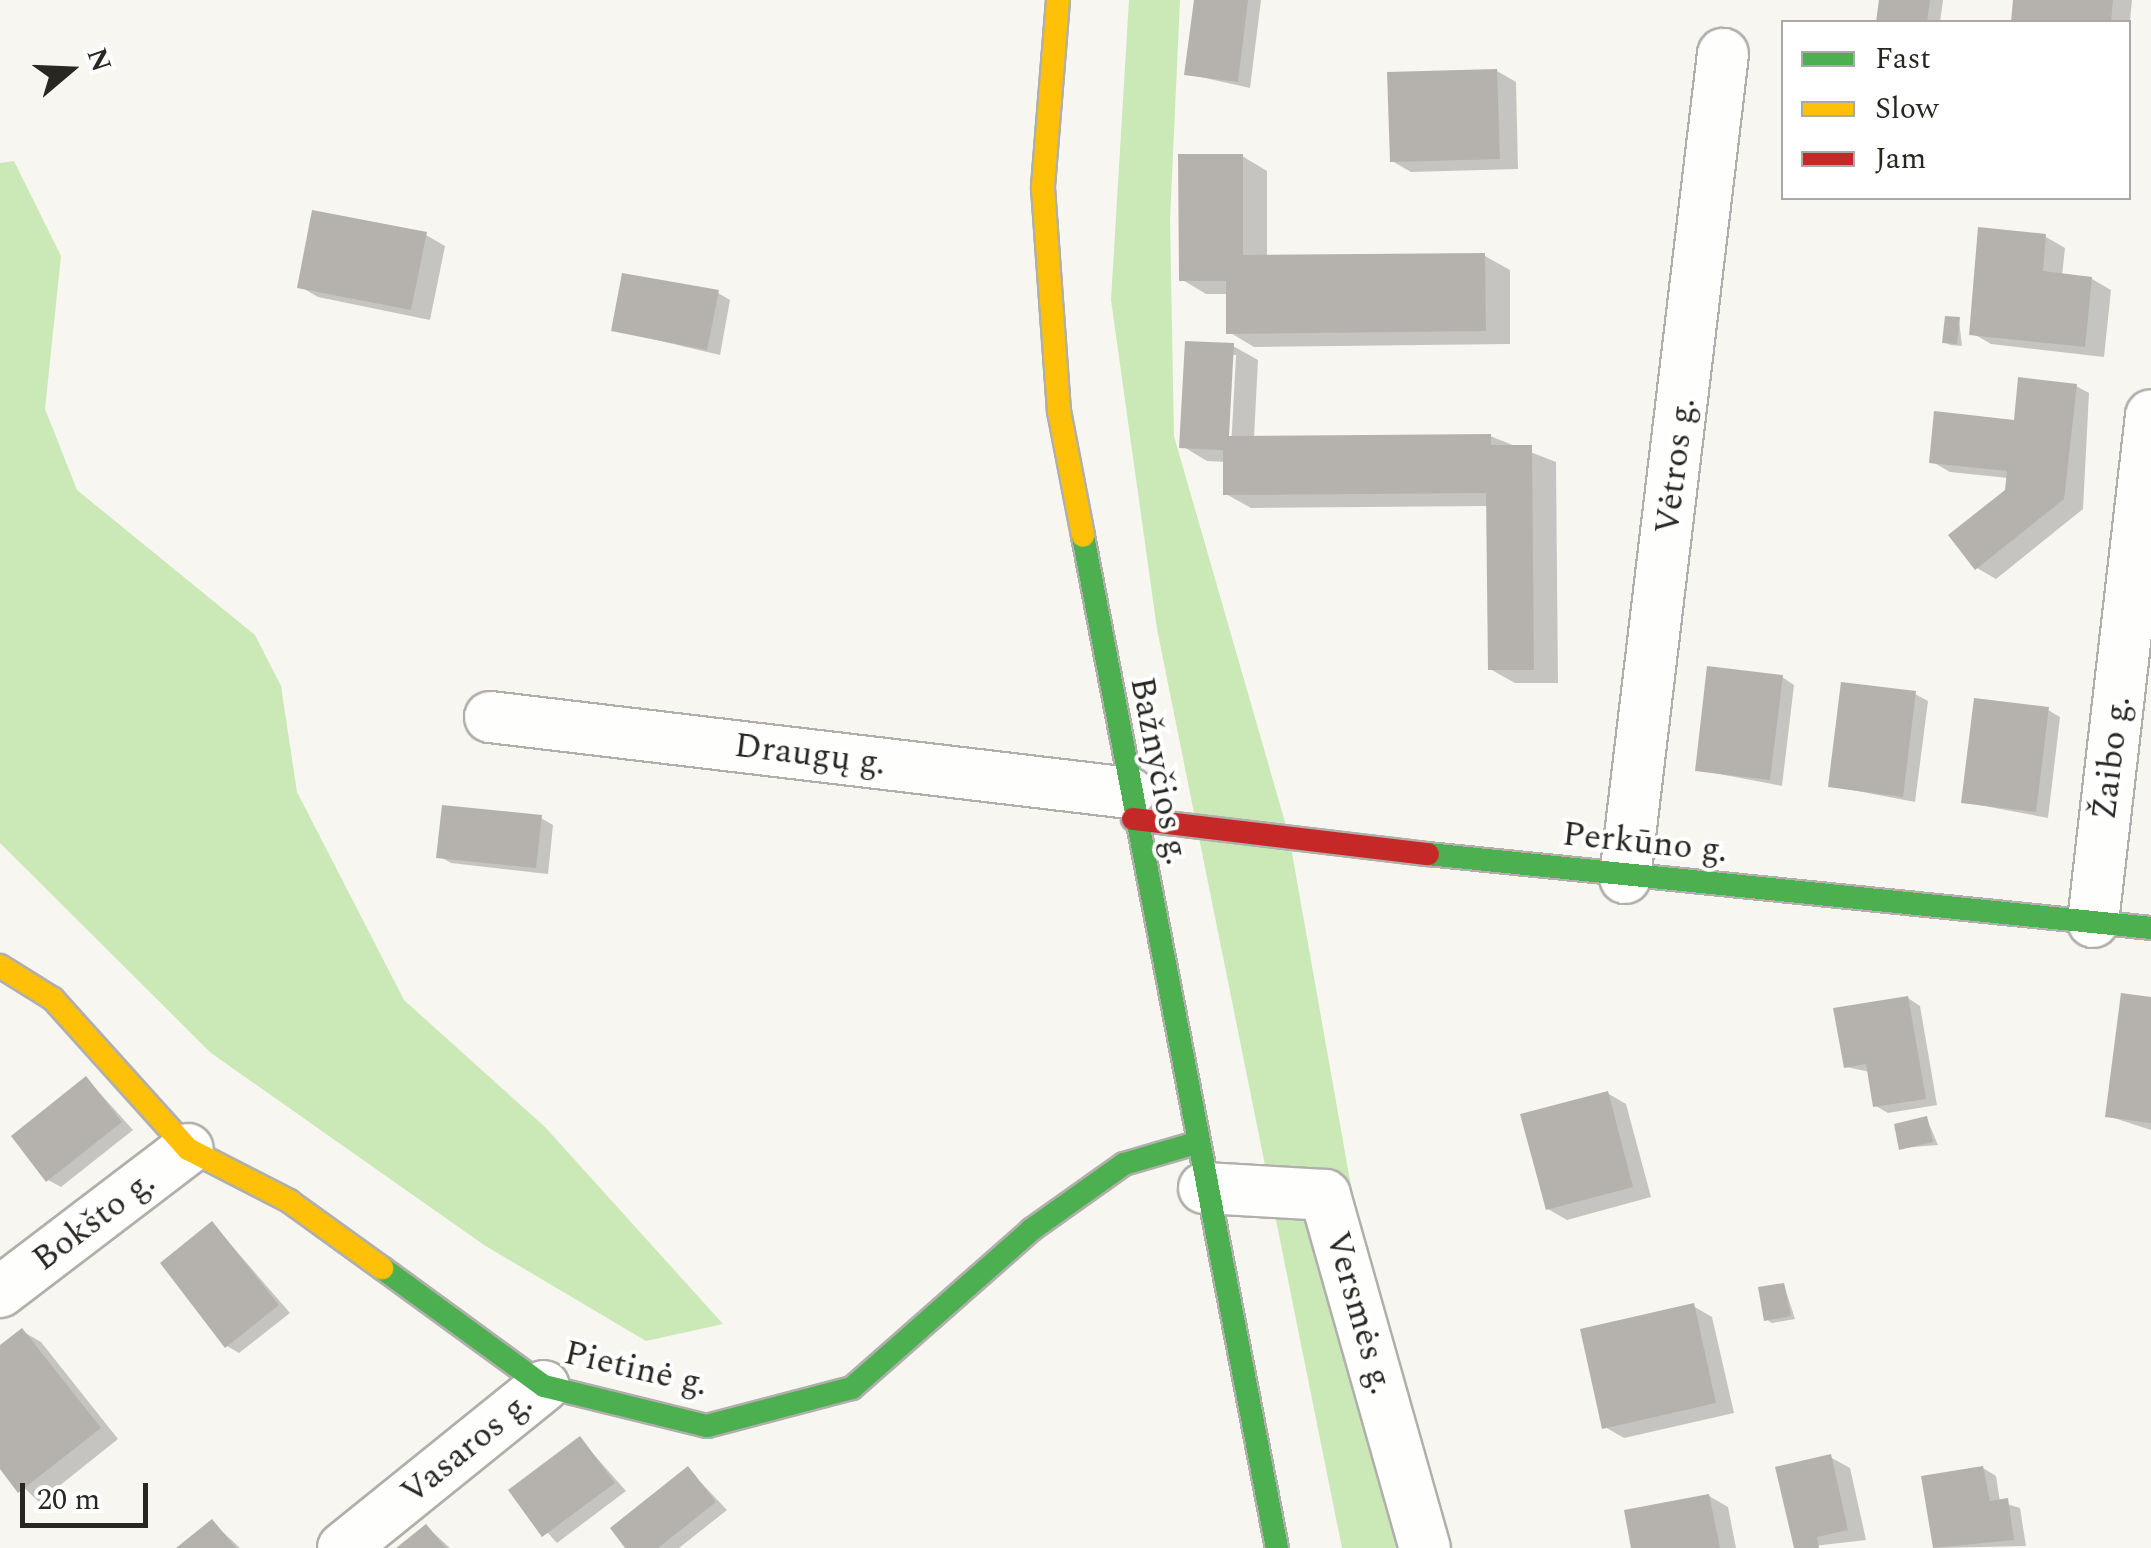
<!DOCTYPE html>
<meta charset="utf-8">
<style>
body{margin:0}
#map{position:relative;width:2151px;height:1548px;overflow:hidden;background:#f8f6f0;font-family:Spectral,serif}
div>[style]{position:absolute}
.forest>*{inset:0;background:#cae9b7}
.shadow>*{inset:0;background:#0003}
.building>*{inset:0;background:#b5b2ae}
.roads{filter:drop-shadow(2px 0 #b0afab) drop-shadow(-2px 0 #b0afab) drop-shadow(0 2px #b0afab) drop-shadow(0 -2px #b0afab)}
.street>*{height:50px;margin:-25px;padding:0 25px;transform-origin:25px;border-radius:25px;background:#fefefd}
.fast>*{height:22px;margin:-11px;padding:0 11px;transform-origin:11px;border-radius:11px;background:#4caf50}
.slow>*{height:22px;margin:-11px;padding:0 11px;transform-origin:11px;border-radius:11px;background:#ffc107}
.jam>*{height:22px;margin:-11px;padding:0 11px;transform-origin:11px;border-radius:11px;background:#c62828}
span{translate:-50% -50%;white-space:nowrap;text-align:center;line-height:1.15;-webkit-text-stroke:8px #fff;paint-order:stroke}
.street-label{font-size:35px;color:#282722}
.legend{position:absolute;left:1781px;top:20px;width:350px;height:180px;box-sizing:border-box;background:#fff;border:2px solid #a9a9a7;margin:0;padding:12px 18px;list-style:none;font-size:30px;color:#282722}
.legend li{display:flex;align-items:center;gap:20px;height:50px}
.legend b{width:50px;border:2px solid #a9a9a7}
.north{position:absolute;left:20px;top:20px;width:100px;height:100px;-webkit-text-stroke:8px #fff;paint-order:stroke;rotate:71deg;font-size:28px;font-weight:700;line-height:40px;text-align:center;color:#282722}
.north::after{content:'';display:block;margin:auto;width:35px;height:45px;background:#282722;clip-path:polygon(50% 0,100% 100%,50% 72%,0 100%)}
.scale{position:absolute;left:20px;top:1483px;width:128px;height:45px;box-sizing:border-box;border:5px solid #282722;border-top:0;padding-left:12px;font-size:30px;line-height:35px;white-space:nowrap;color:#282722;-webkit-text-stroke:8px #fff;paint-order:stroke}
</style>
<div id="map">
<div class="forest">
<i style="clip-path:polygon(1129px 0,1180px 0,1170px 220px,1174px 436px,1289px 836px,1415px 1548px,1342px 1548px,1157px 629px,1111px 300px)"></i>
<i style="clip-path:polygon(14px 161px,61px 256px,45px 409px,77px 490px,255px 635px,281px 686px,297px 792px,404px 1000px,545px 1127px,723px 1324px,646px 1341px,484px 1245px,211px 1053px,0 843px,0 163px)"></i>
</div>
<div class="shadow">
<i style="clip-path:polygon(1196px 0,1261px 0,1250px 88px,1187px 74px)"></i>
<i style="clip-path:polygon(1881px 0,1943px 0,1940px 22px,1878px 22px)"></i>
<i style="clip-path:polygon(2016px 0,2132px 0,2128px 42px,2128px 22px,2014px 22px)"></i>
<i style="clip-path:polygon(1497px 71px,1516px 82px,1518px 169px,1411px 172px,1392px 161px)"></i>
<i style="clip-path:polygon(1242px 156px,1267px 171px,1267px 258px,1485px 256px,1510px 270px,1510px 344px,1254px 347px,1229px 332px,1228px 294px,1206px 294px,1181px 279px)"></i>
<i style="clip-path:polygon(426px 235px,445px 246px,430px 320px,318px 297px,299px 286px)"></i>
<i style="clip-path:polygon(2046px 237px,2065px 248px,2062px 276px,2092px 279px,2111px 290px,2104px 357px,1991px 344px,1972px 333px)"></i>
<i style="clip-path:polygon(718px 293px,730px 300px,720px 355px,614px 330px)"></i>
<i style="clip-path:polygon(1959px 320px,1962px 346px,1950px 345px,1945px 342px)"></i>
<i style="clip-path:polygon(evenodd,1233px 346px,1258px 360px,1254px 438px,1490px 436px,1556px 462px,1558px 683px,1515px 683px,1490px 669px,1488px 506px,1251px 508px,1226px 494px,1225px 462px,1207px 461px,1182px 446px,1233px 346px,1231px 355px,1236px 355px,1231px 449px,1226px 449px,1231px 355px)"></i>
<i style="clip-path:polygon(2076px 386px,2089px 393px,2083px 509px,1996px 579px,1977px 568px,1952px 536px,2007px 492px,2008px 478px,1950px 472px,1931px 461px,2024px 423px)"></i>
<i style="clip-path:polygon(1782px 677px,1794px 685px,1782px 786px,1698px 770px)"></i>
<i style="clip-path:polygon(1915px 694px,1928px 701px,1915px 802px,1831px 786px)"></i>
<i style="clip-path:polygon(2048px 710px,2060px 717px,2048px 818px,1963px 802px)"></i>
<i style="clip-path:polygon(541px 818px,553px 825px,548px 874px,451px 863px,439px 856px)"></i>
<i style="clip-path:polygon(1908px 998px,1920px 1006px,1937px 1105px,1888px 1113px,1876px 1106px,1870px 1072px,1846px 1067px)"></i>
<i style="clip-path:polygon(2151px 1000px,2151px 1130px,2108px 1116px)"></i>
<i style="clip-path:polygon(87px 1079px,133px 1130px,61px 1187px,48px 1180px)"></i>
<i style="clip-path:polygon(1607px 1093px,1626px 1104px,1651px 1197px,1567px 1220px,1548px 1209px)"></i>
<i style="clip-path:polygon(1927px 1119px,1938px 1145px,1901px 1148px)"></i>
<i style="clip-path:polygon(213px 1224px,290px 1313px,239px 1353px,227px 1346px)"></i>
<i style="clip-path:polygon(1784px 1285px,1795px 1319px,1772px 1323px,1766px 1319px)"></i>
<i style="clip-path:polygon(1693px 1306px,1712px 1317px,1734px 1413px,1624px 1438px,1605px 1427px)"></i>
<i style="clip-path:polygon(22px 1331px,41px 1342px,118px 1439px,39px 1502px,0 1465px,0 1348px)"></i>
<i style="clip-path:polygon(580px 1439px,626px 1491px,557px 1543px,511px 1491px)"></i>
<i style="clip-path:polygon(1830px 1457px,1850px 1468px,1866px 1540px,1796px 1548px)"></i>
<i style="clip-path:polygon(1983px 1468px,1996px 1476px,2000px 1502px,2020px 1508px,2026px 1546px,1935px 1548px,1924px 1478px)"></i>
<i style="clip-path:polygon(688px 1469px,727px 1510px,679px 1548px,628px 1548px)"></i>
<i style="clip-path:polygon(1709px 1496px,1728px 1507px,1736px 1548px,1633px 1548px)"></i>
<i style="clip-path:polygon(212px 1522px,240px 1548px,180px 1548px)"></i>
<i style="clip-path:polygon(427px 1527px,450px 1548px,400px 1548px)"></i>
</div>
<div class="building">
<i style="clip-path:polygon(1194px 0,1248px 0,1238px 82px,1184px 75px)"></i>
<i style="clip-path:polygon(1879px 0,1930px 0,1927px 22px,1876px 22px)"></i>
<i style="clip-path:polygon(2013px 0,2113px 0,2111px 22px,2011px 22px)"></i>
<i style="clip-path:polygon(1497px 69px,1500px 159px,1390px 162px,1387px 72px)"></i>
<i style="clip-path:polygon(1178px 154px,1243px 154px,1243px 255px,1485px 253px,1486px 331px,1226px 334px,1226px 281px,1179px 281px)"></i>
<i style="clip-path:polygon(312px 210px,427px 232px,411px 310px,297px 288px)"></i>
<i style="clip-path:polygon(1978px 227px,2046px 234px,2043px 271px,2092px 277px,2085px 347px,1969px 335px)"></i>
<i style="clip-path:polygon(622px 273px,719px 290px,707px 350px,611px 331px)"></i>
<i style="clip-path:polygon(1945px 316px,1960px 317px,1957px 344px,1942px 343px)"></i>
<i style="clip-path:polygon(1185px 341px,1234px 343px,1229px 436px,1491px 434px,1491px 445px,1532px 445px,1534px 670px,1488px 670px,1486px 493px,1223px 495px,1223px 450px,1179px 448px)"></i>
<i style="clip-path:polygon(2018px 377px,2077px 384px,2064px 499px,1975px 570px,1948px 535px,2005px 490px,2007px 471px,1929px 463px,1934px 411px,2014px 420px)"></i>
<i style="clip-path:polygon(1707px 666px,1783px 675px,1770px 780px,1695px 771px)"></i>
<i style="clip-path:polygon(1841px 682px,1916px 691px,1903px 797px,1828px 787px)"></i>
<i style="clip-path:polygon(1974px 698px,2049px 707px,2036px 812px,1961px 803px)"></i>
<i style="clip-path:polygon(442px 805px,542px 815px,536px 868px,436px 858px)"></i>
<i style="clip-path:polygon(2121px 993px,2151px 997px,2151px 1123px,2105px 1117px)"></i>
<i style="clip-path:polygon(1908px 996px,1926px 1099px,1873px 1107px,1866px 1064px,1844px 1068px,1833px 1008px)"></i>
<i style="clip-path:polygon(86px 1076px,122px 1122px,46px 1182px,11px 1136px)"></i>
<i style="clip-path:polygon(1608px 1091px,1633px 1187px,1546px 1210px,1520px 1114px)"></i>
<i style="clip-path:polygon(1927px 1116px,1933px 1142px,1899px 1150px,1894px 1124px)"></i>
<i style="clip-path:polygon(212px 1221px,279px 1305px,225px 1348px,160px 1263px)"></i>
<i style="clip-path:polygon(1784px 1283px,1791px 1316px,1764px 1321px,1758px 1287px)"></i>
<i style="clip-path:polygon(1694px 1303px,1716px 1403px,1602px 1429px,1580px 1329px)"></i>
<i style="clip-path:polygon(22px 1328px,101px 1428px,18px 1493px,0 1469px,0 1345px)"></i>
<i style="clip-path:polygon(580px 1436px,615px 1483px,542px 1537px,508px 1490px)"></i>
<i style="clip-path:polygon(1831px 1454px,1848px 1530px,1817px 1537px,1819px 1548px,1794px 1548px,1775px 1467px)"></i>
<i style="clip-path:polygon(688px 1466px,716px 1502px,658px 1548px,625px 1548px,610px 1528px)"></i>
<i style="clip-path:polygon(1983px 1466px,1990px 1501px,2008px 1498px,2014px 1540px,1933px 1548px,1921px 1476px)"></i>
<i style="clip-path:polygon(1709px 1494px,1720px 1548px,1631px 1548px,1624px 1510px)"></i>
<i style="clip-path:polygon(212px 1519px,236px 1548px,176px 1548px)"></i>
<i style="clip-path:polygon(426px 1524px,446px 1548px,396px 1548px)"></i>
</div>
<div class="roads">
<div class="street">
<i style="left:490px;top:717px;width:644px;rotate:6.78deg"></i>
<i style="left:1625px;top:878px;width:830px;rotate:-83.22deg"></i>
<i style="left:2093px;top:922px;width:510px;rotate:-83.47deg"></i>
<i style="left:1204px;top:1188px;width:121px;rotate:3.3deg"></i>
<i style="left:1325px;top:1195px;width:367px;rotate:74.2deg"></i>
<i style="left:0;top:1292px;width:236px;rotate:-37.3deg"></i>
<i style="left:343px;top:1548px;width:258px;rotate:-38.9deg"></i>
</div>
<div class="fast">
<i style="left:1083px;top:536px;width:1030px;rotate:79.15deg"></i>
<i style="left:1428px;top:854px;width:727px;rotate:5.84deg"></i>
<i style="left:382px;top:1268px;width:200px;rotate:36.1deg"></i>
<i style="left:544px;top:1386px;width:168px;rotate:13.8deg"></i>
<i style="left:707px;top:1426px;width:150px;rotate:-14.7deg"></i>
<i style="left:852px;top:1388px;width:239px;rotate:-41.4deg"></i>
<i style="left:1031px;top:1230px;width:114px;rotate:-35.4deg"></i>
<i style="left:1124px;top:1164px;width:75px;rotate:-16.3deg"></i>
</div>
<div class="slow">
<i style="left:1058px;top:0;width:189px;rotate:94.6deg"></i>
<i style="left:1043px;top:188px;width:224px;rotate:85.9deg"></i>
<i style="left:1059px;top:411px;width:127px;rotate:79.1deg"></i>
<i style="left:0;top:966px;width:62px;rotate:31.9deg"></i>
<i style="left:53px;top:999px;width:202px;rotate:48deg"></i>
<i style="left:188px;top:1149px;width:114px;rotate:27.2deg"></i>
<i style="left:289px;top:1201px;width:115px;rotate:35.8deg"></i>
</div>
<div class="jam">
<i style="left:1133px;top:819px;width:297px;rotate:6.8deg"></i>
</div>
</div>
<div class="street-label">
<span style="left:1676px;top:466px;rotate:-83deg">Vėtros g.</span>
<span style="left:810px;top:755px;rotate:7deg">Draugų g.</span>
<span style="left:2112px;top:758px;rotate:-83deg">Žaibo g.</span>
<span style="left:1159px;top:771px;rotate:79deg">Bažnyčios g.</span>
<span style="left:1645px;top:843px;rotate:6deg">Perkūno g.</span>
<span style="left:94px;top:1221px;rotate:-37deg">Bokšto g.</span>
<span style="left:1359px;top:1313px;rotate:74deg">Versmės g.</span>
<span style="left:636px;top:1369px;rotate:13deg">Pietinė g.</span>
<span style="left:467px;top:1448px;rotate:-39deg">Vasaros g.</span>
</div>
<ul class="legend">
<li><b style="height:12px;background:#4caf50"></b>Fast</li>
<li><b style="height:12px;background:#ffc107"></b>Slow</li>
<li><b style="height:12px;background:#c62828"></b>Jam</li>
</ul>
<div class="north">N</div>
<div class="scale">20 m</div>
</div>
